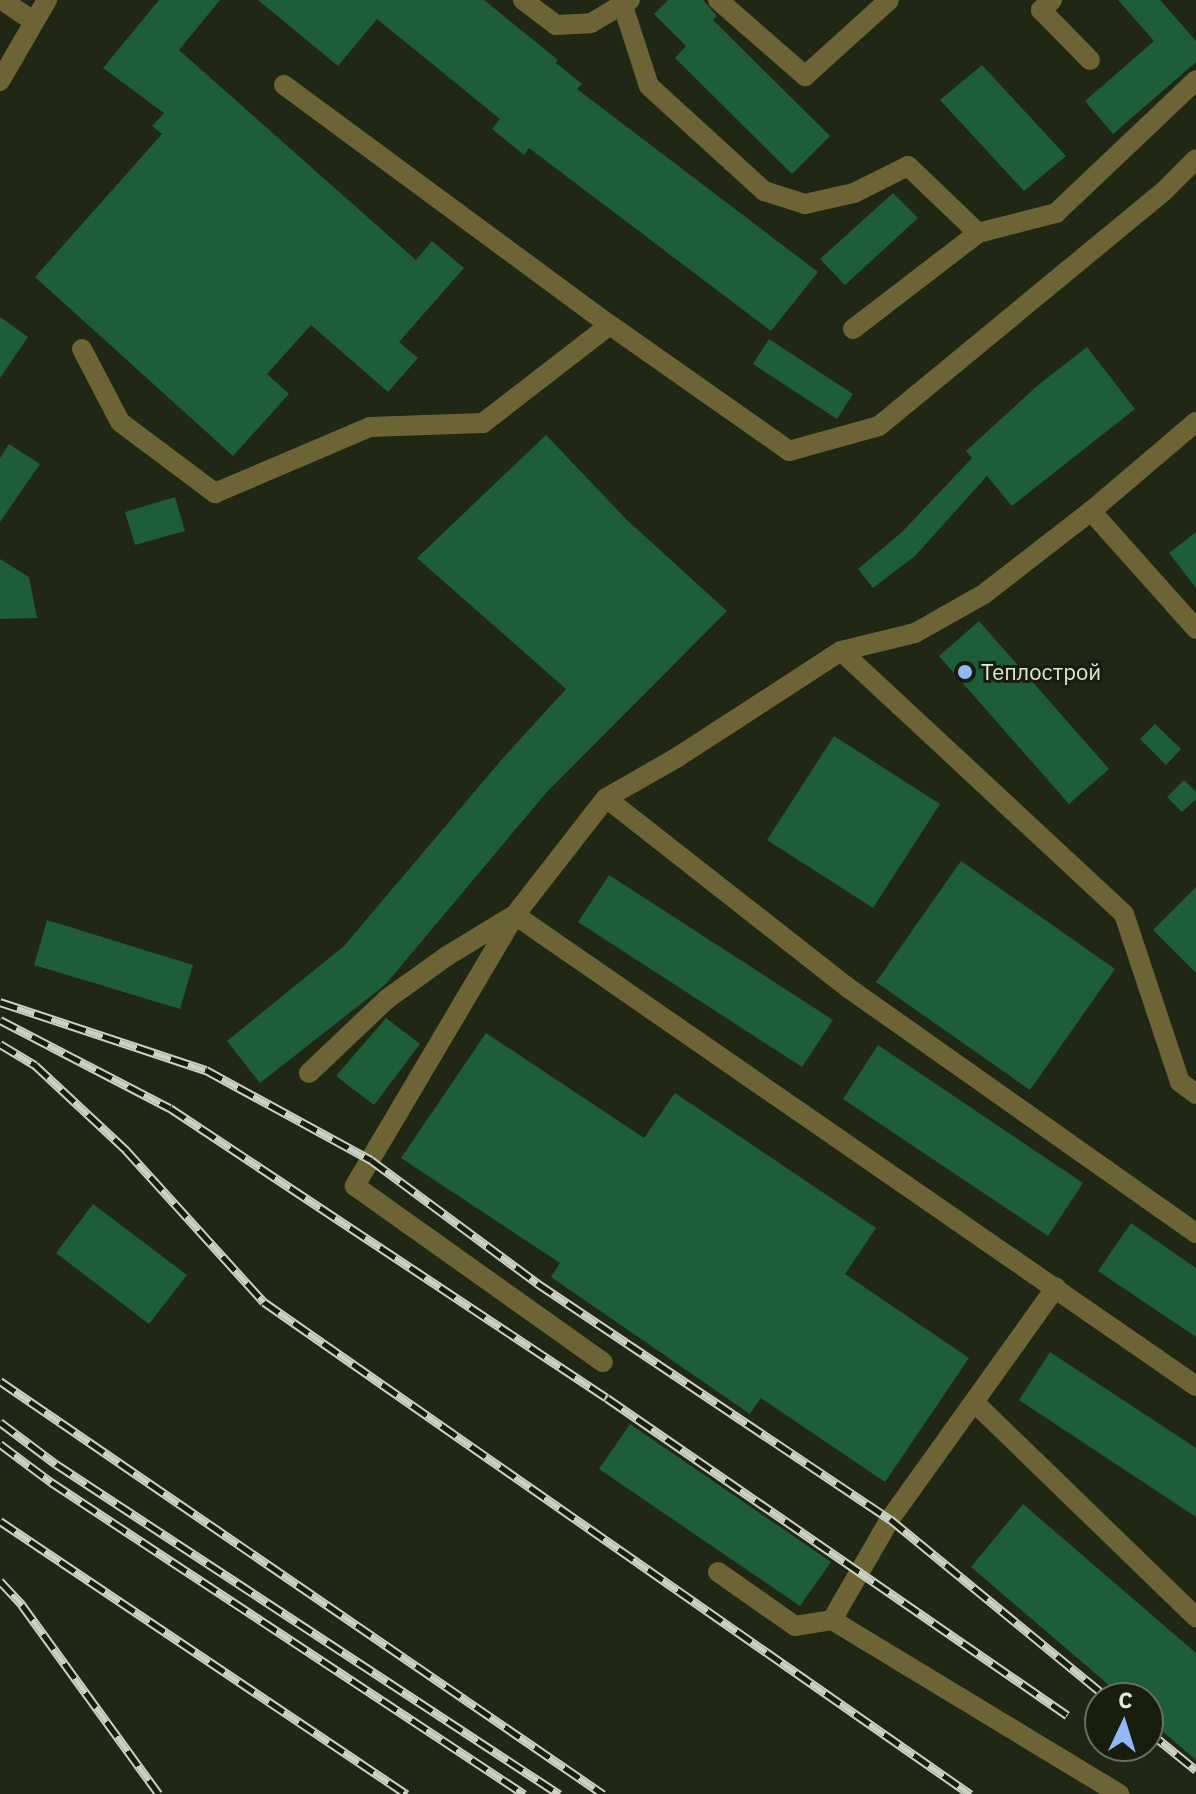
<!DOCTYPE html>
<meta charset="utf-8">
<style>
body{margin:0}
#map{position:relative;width:1196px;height:1794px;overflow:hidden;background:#202715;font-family:"IBM Plex Sans",sans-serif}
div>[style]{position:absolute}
.building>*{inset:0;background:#1d5d37}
.minor>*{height:20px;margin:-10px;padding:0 10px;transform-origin:10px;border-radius:10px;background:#6c6434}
.rail>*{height:9px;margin-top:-4.5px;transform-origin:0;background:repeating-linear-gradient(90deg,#171e0c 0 18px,#cbd1c4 0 36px);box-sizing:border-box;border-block:2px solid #cbd1c4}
.dots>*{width:22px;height:22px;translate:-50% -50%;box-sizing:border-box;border:4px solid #171e0c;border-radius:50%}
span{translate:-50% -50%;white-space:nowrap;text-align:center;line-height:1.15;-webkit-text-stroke:6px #171e0c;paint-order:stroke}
.poi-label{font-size:22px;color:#e3e8dc}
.left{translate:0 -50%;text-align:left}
.north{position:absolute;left:1084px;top:1682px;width:80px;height:80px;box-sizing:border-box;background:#171e0c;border:2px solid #696f5f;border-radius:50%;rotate:4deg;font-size:22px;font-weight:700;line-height:32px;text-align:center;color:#e3e8dc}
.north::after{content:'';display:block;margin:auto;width:28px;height:36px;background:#91b8fd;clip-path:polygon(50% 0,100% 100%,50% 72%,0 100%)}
</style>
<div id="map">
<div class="building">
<i style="clip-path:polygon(159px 0,220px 0,179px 50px,416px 260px,432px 241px,464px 268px,399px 342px,418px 358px,388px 392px,311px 325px,267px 374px,289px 394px,233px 456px,35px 277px,162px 134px,152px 126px,164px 113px,103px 68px)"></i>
<i style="clip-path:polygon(258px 0,484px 0,558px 60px,556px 63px,582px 84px,577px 89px,818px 272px,771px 331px,529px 148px,524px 155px,492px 129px,500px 119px,377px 19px,338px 66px)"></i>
<i style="clip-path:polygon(668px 0,703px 0,717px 16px,713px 20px,830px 136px,792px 174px,675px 58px,686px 46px,654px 14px)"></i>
<i style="clip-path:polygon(1118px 0,1160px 0,1196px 41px,1196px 62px,1113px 134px,1085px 101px,1154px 41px)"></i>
<i style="clip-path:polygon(982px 65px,1066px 156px,1024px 191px,940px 100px)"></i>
<i style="clip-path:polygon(893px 193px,918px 218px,845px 285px,820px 259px)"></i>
<i style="clip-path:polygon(0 317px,28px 337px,0 378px)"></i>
<i style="clip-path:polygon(769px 339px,853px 394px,837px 419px,753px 364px)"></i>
<i style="clip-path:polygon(1087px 347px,1135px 409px,1012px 506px,987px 476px,915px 556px,873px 588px,858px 569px,902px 532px,972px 458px,966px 451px,1037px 386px)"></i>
<i style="clip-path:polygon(546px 435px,627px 520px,727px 611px,546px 793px,385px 985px,260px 1083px,227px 1041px,344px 946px,503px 758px,566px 689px,417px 558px)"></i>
<i style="clip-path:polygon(9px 444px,40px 464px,0 522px,0 458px)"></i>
<i style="clip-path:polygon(175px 497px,185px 531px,135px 545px,125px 512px)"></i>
<i style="clip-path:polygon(1196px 532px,1196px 588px,1169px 553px)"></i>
<i style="clip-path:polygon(0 559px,29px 577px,37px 618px,0 619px)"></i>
<i style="clip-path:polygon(979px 621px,1109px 769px,1069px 804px,939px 656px)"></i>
<i style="clip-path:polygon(1155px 724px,1181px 749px,1166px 765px,1140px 739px)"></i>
<i style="clip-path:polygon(834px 736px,940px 804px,873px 908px,767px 840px)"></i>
<i style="clip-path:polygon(1184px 780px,1196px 792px,1196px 799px,1182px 812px,1167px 797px)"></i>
<i style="clip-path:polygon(961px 861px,1115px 969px,1030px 1090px,876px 982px)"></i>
<i style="clip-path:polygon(609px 875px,833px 1020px,802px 1067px,578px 922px)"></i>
<i style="clip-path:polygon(1196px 887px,1196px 973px,1153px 930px)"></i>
<i style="clip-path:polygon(47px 920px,193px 965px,180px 1009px,34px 965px)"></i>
<i style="clip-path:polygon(386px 1018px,420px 1044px,374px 1105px,336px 1076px)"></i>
<i style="clip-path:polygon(486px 1033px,644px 1138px,675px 1093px,876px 1228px,845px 1274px,969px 1358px,885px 1482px,761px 1398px,750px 1414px,551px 1277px,560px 1263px,401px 1158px)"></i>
<i style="clip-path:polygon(878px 1045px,1083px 1183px,1048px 1236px,843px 1099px)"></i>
<i style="clip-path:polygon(93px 1204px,187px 1275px,149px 1324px,56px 1253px)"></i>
<i style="clip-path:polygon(1131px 1223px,1196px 1268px,1196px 1337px,1098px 1271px)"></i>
<i style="clip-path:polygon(1050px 1352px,1196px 1448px,1196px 1517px,1019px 1400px)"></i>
<i style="clip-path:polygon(630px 1424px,831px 1562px,800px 1606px,599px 1469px)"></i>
<i style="clip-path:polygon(1023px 1504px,1196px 1653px,1196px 1760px,1148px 1719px,1148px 1698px,1124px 1698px,971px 1567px)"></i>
</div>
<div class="minor">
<i style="left:2px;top:0;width:37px;rotate:34deg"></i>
<i style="left:523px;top:0;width:41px;rotate:37.1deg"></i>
<i style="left:556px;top:25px;width:35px;rotate:-3deg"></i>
<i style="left:591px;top:23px;width:45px;rotate:-30.5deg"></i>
<i style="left:718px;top:0;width:116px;rotate:41.1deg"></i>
<i style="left:805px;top:76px;width:113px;rotate:-42.1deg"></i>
<i style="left:1052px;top:0;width:15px;rotate:138deg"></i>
<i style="left:1041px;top:10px;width:70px;rotate:45.6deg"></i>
<i style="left:623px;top:6px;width:84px;rotate:72deg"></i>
<i style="left:649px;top:86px;width:156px;rotate:42.4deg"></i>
<i style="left:764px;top:191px;width:43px;rotate:17.6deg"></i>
<i style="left:805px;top:204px;width:50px;rotate:-12.7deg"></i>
<i style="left:854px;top:193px;width:60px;rotate:-26.6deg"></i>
<i style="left:908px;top:166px;width:97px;rotate:43.7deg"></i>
<i style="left:0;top:81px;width:94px;rotate:-59.9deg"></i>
<i style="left:284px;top:85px;width:405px;rotate:36.4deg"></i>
<i style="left:853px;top:329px;width:158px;rotate:-37.5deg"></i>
<i style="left:978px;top:233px;width:81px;rotate:-14.4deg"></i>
<i style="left:1056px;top:213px;width:193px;rotate:-43.5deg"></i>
<i style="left:82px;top:349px;width:82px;rotate:62.5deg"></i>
<i style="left:120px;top:422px;width:119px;rotate:36.8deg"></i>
<i style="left:215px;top:493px;width:168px;rotate:-23.1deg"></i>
<i style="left:370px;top:427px;width:113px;rotate:-2deg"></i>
<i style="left:483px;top:423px;width:160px;rotate:-37.7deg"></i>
<i style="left:610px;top:325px;width:219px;rotate:35.1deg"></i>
<i style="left:789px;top:451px;width:93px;rotate:-15.5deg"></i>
<i style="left:879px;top:426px;width:369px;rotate:-39.5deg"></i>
<i style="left:1164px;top:191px;width:45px;rotate:-45deg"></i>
<i style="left:1196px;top:422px;width:138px;rotate:139.7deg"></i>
<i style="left:1091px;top:511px;width:135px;rotate:142.2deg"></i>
<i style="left:984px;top:594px;width:79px;rotate:150.5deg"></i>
<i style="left:915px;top:633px;width:76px;rotate:166.3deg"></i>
<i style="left:841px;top:651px;width:194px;rotate:147deg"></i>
<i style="left:678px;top:757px;width:83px;rotate:150.3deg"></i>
<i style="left:606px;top:798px;width:148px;rotate:127.9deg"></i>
<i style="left:515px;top:915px;width:828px;rotate:34.67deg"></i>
<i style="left:1091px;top:511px;width:158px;rotate:48.3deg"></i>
<i style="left:841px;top:651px;width:386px;rotate:42.9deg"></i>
<i style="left:1124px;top:914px;width:177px;rotate:71.6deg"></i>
<i style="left:1180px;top:1082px;width:20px;rotate:37deg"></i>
<i style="left:606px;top:798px;width:306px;rotate:38.1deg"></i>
<i style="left:847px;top:987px;width:427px;rotate:35.2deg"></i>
<i style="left:515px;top:915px;width:315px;rotate:120.6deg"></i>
<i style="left:355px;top:1186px;width:304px;rotate:35.4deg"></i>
<i style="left:309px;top:1073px;width:108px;rotate:-43.5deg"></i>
<i style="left:387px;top:999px;width:74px;rotate:-35.6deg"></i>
<i style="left:447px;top:956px;width:75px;rotate:-31.4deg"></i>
<i style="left:975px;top:1403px;width:308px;rotate:44.1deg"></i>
<i style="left:718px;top:1572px;width:94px;rotate:35deg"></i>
<i style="left:795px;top:1626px;width:37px;rotate:-9deg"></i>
<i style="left:832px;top:1620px;width:336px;rotate:31.2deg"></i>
<i style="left:832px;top:1620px;width:116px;rotate:-60.1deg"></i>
<i style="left:890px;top:1519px;width:285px;rotate:-54.4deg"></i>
</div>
<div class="rail">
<i style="left:0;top:1002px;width:217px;rotate:18.3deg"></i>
<i style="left:206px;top:1070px;width:188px;rotate:28.6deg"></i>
<i style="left:371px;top:1160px;width:207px;rotate:36.5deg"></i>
<i style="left:537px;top:1283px;width:425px;rotate:33.8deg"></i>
<i style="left:890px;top:1519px;width:282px;rotate:39.4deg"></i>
<i style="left:0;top:1020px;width:191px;rotate:27.4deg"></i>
<i style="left:170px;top:1108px;width:524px;rotate:33.57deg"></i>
<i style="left:607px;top:1398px;width:559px;rotate:34.57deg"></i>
<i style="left:0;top:1044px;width:41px;rotate:31deg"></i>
<i style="left:35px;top:1065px;width:125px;rotate:43deg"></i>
<i style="left:126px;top:1150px;width:205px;rotate:47.8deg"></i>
<i style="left:264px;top:1302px;width:861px;rotate:34.87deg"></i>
<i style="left:0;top:1381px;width:731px;rotate:34.41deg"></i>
<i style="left:0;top:1422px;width:70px;rotate:36.9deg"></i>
<i style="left:56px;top:1464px;width:602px;rotate:33.27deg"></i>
<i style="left:0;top:1444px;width:64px;rotate:36.7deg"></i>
<i style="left:51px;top:1482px;width:567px;rotate:33.41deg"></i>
<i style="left:0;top:1521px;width:490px;rotate:33.9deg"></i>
<i style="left:0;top:1581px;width:33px;rotate:47deg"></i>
<i style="left:22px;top:1605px;width:233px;rotate:54.1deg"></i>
<i style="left:1148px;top:1731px;width:62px;rotate:39.1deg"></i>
</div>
<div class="dots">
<i style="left:965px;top:672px;background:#91b8fd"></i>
</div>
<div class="poi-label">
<span class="left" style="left:981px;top:672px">Теплострой</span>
</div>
<div class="north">С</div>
</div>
